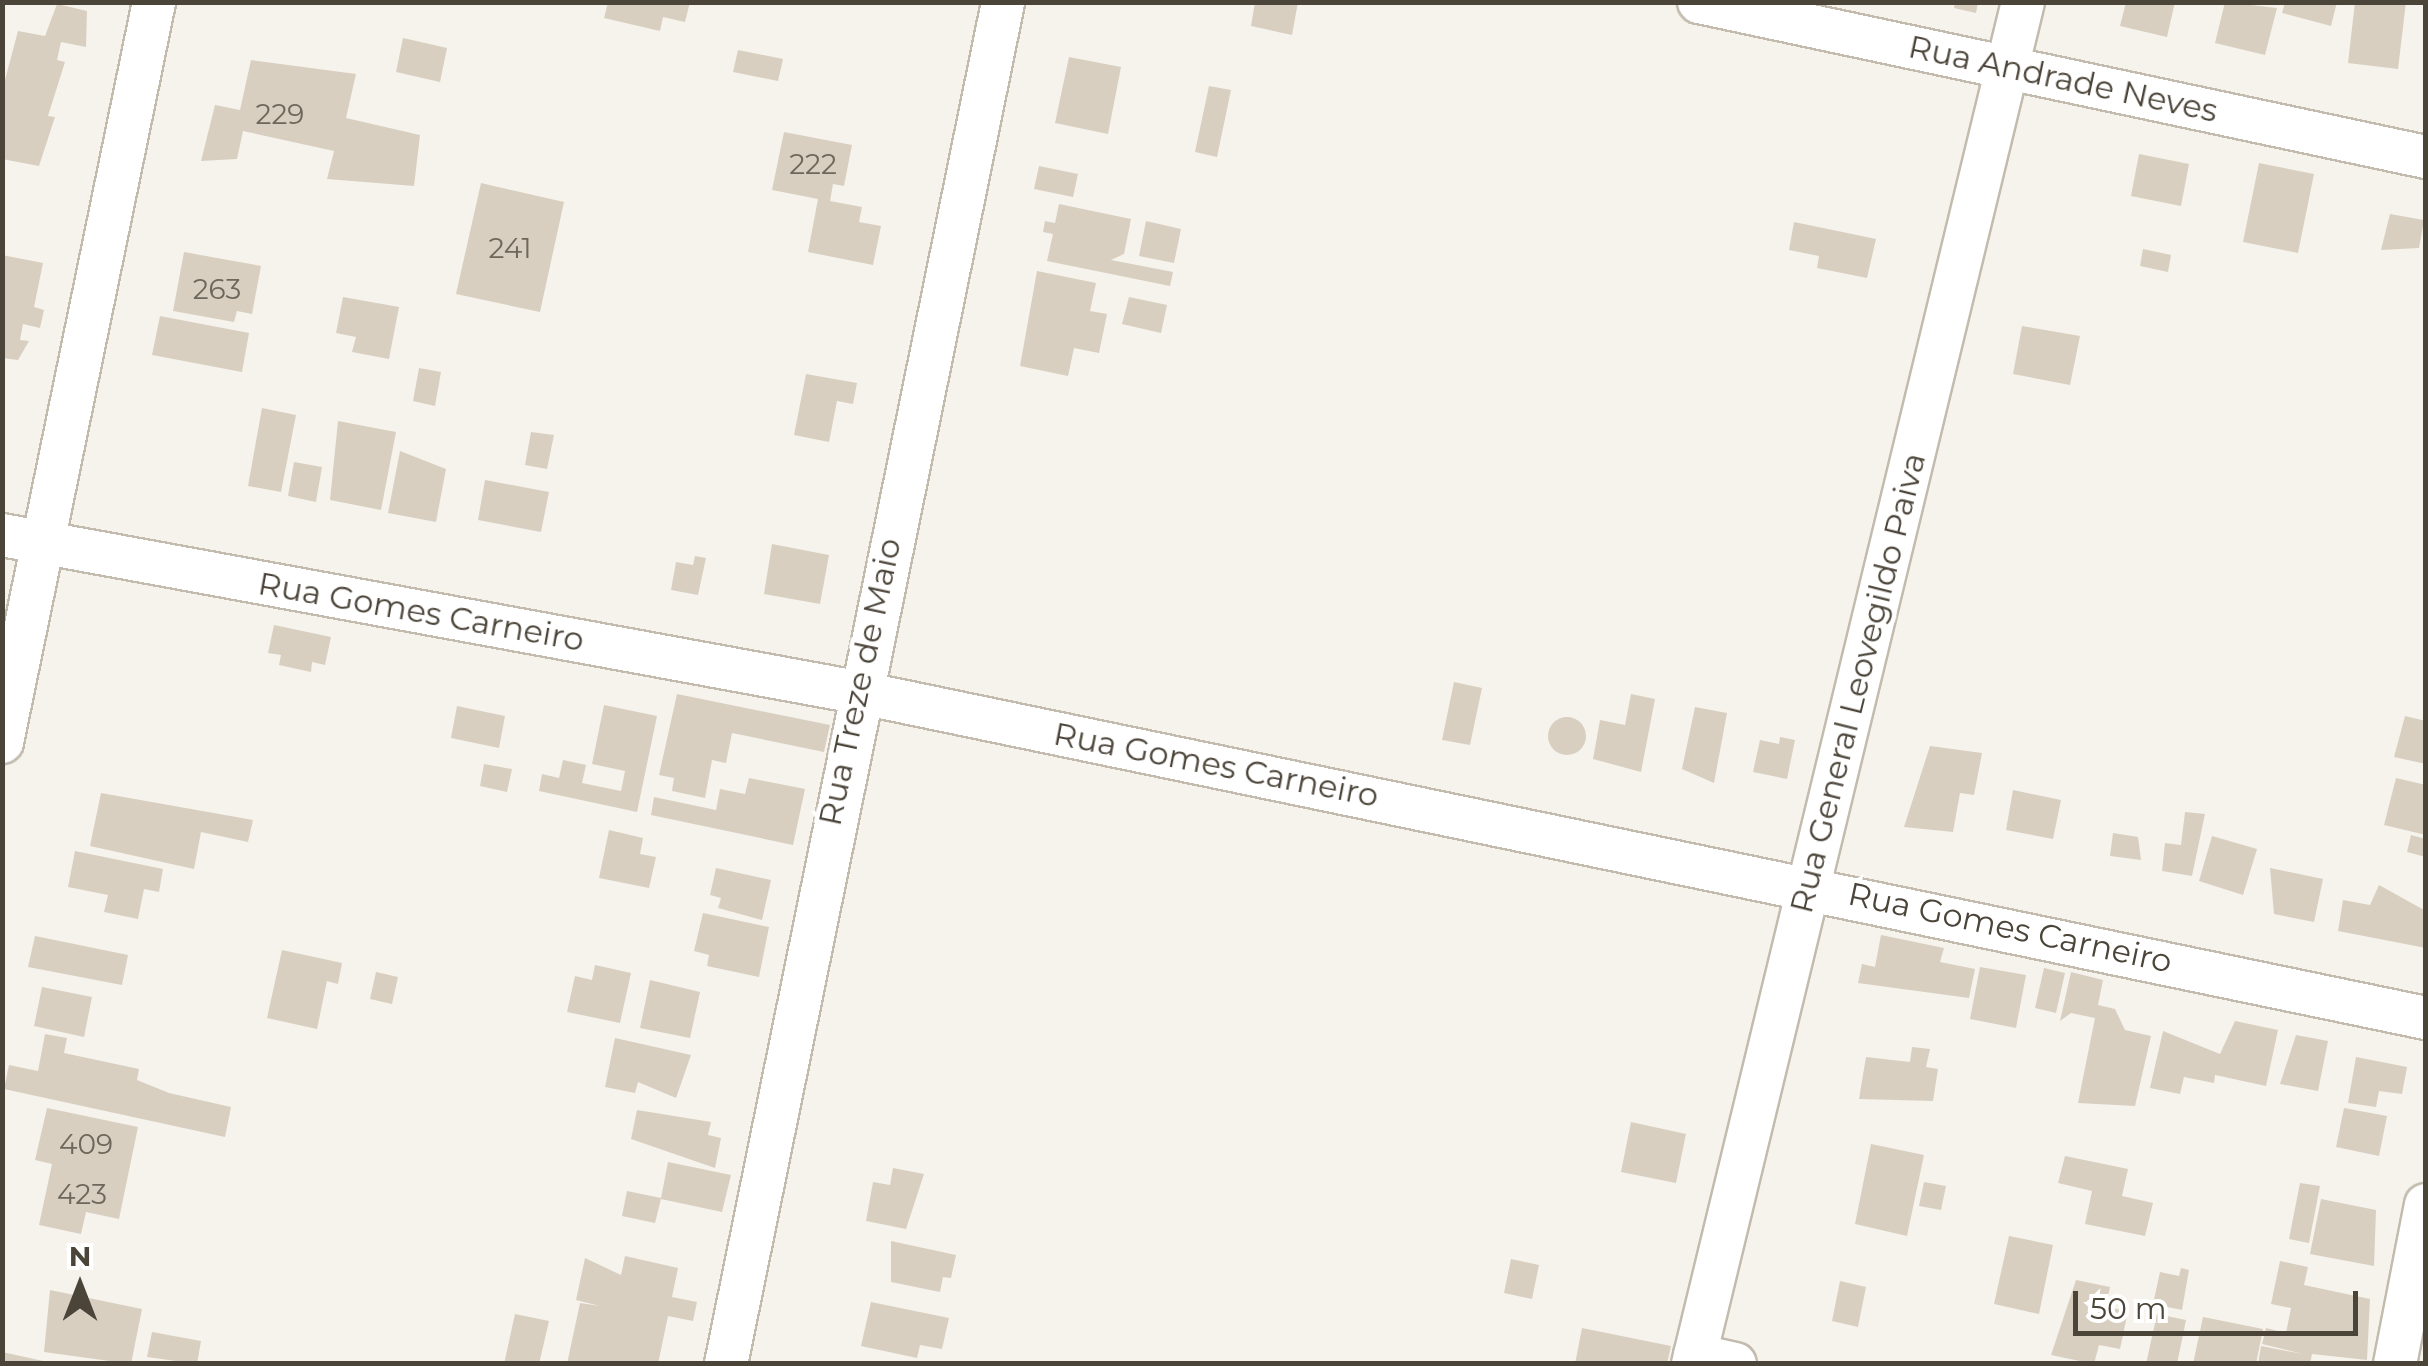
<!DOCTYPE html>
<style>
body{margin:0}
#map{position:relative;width:2428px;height:1366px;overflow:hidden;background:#f6f3ec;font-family:Montserrat,sans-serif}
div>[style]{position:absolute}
.building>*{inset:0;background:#d8cfc1}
.round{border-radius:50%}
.roads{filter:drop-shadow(2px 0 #c2bbae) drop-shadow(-2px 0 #c2bbae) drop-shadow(0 2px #c2bbae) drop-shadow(0 -2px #c2bbae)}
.street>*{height:42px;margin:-21px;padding:0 21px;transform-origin:21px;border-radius:21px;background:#fff}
span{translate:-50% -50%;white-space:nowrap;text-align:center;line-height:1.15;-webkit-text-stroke:9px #fff;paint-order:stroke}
.number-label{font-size:28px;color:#6e675b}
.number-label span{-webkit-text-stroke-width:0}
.street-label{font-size:32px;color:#4b4439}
.frame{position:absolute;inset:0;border:5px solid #4b4439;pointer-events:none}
.north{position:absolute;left:30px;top:1236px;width:100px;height:100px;-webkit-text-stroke:8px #fff;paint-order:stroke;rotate:0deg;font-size:28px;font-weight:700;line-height:40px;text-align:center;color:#4b4439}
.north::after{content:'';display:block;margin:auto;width:35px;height:45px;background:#4b4439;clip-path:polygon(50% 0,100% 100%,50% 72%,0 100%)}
.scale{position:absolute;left:2073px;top:1291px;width:285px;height:45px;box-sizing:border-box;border:5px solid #4b4439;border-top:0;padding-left:12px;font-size:30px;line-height:35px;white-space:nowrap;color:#4b4439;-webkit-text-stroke:8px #fff;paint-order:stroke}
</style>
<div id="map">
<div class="building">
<i style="clip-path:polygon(608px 2px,690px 2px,685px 22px,663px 17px,660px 31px,604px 18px)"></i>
<i style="clip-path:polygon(1255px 2px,1298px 2px,1292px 35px,1251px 26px)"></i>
<i style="clip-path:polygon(1955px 2px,1978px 2px,1976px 13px,1954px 8px)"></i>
<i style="clip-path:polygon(2126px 2px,2175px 2px,2167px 37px,2120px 26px)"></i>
<i style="clip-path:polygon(2225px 2px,2277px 8px,2265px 55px,2215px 43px)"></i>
<i style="clip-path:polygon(2285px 2px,2337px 2px,2331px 26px,2282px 13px)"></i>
<i style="clip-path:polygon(2355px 2px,2406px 2px,2398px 69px,2348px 63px)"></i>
<i style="clip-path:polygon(57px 4px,87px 11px,86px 47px,61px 42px,57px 60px,65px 62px,48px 116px,55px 117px,39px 166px,2px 159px,2px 91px,18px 31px,45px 36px)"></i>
<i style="clip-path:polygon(403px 38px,447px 48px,440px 82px,396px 72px)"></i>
<i style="clip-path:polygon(738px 50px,783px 59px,778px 81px,733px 72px)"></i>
<i style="clip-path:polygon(1069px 57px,1121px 67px,1108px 134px,1055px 123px)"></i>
<i style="clip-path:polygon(251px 60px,356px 74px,346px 118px,420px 135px,414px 186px,327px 179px,334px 151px,243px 131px,237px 159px,201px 161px,215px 105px,240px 110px)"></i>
<i style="clip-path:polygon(1209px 86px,1231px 90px,1217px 157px,1195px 152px)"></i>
<i style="clip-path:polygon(784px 132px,852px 145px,844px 186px,833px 184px,830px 201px,862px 207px,859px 222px,881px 226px,873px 265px,808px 252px,818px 199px,772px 190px)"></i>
<i style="clip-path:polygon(2139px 154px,2189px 164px,2181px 206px,2131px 196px)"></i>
<i style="clip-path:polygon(2259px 163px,2314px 174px,2298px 253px,2243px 242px)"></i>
<i style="clip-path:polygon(1039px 166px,1078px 174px,1073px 197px,1034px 189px)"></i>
<i style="clip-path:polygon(481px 183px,564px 202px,540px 312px,456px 294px)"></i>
<i style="clip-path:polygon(1059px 204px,1131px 219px,1124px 254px,1111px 260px,1173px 272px,1170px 286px,1047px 261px,1053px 234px,1043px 232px,1045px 221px,1055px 223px)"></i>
<i style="clip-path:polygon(2390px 214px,2424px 220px,2419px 248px,2381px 250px)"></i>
<i style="clip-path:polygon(1146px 221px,1181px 229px,1174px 263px,1139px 256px)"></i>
<i style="clip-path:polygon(1794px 222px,1876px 239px,1867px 278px,1817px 268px,1819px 256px,1789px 250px)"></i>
<i style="clip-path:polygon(2143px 249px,2171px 255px,2168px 272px,2140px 266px)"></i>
<i style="clip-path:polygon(184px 252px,261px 266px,252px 314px,237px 311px,234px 322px,173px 311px)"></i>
<i style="clip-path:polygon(2px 255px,43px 263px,34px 307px,44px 310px,40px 328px,23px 324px,20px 340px,29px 341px,18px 360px,2px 358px)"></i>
<i style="clip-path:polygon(1037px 271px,1096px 283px,1090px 311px,1107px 314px,1099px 353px,1074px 348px,1068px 376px,1020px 366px)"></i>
<i style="clip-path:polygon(343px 297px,399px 307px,389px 359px,352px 352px,356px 337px,336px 333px)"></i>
<i style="clip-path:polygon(1129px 297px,1167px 305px,1161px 333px,1122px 324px)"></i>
<i style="clip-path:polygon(160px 316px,249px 333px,242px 372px,152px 355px)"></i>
<i style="clip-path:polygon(2022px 326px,2080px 336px,2070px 385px,2013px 374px)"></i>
<i style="clip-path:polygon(419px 368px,441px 372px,435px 406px,413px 401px)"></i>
<i style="clip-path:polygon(806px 374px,857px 383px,853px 404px,837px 401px,829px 442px,794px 435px)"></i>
<i style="clip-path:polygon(262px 408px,296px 415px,281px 492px,248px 486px)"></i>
<i style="clip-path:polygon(338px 421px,396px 432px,381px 510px,330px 500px)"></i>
<i style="clip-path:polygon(531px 432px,554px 435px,547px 469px,525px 465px)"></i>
<i style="clip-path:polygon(400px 451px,446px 469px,436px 522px,388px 513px)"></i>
<i style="clip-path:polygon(294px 462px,322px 467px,316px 502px,288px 496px)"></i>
<i style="clip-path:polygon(485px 480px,549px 492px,541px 532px,478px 520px)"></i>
<i style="clip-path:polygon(772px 544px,829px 555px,820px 604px,764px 594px)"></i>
<i style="clip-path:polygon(695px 556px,706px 558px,698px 595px,671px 590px,676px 562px,693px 565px)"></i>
<i style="clip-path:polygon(274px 625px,331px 637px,325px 665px,312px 662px,311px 672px,279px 665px,281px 655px,268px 653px)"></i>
<i style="clip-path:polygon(1454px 682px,1482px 688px,1470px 745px,1442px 740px)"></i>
<i style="clip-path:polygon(677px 694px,830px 725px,824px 752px,732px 733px,726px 763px,712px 760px,705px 798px,672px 791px,674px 778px,659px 775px)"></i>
<i style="clip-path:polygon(1631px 694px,1655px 699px,1641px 772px,1593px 759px,1600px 720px,1625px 725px)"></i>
<i style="clip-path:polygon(604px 705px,657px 716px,637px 812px,539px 791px,542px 774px,559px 778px,563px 760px,586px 765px,582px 783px,621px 791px,625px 771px,592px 764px)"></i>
<i style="clip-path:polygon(457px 706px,505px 716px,499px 748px,451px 738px)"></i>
<i style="clip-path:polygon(1695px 707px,1727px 713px,1714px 783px,1682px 769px)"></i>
<i style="clip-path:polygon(2405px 716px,2426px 721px,2426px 764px,2394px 757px)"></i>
<i class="round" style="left:1548px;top:717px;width:38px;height:38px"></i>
<i style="clip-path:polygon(1780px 737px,1795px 740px,1787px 779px,1753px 772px,1760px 740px,1779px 744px)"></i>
<i style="clip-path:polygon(1930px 746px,1982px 753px,1974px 795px,1960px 793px,1953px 832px,1904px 827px)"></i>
<i style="clip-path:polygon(484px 764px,512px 769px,507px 792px,480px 786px)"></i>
<i style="clip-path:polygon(749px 778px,805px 789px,793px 845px,651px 815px,654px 797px,716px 810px,720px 789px,745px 794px)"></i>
<i style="clip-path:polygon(2396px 778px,2426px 785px,2426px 835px,2384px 825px)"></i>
<i style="clip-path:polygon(2013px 790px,2061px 800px,2053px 839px,2006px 830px)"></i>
<i style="clip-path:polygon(101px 793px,253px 820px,248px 842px,201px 832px,194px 869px,90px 846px)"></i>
<i style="clip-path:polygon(2185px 812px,2205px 814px,2192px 876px,2162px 871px,2165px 843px,2181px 845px)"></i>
<i style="clip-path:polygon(609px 830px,643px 838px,640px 854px,656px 857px,649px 888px,599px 878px)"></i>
<i style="clip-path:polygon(2113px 833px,2138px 837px,2141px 860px,2110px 856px)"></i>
<i style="clip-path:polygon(2411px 835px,2426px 839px,2426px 857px,2407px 852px)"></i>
<i style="clip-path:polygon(2212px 836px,2257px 849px,2243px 895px,2199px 881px)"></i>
<i style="clip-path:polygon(75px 851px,163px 869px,159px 892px,144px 889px,138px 919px,104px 912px,108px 895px,68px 887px)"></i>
<i style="clip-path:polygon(716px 868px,771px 880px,762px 920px,718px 908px,721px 898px,710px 895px)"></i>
<i style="clip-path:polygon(2270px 868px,2323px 879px,2314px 922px,2274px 914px)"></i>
<i style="clip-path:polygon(2379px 885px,2426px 911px,2426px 948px,2338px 931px,2343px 900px,2370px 905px)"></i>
<i style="clip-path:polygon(703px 913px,769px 927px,759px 977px,707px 966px,709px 955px,694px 951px)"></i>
<i style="clip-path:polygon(1881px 935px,1944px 948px,1940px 962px,1975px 969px,1969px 998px,1858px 983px,1862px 964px,1875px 967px)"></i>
<i style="clip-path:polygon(35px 936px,128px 955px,122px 985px,28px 967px)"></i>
<i style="clip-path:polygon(282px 950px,342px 963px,338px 984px,327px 981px,317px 1029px,267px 1018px)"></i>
<i style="clip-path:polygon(595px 965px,631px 973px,620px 1023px,567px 1012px,575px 976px,592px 980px)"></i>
<i style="clip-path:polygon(1980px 967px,2026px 975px,2016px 1028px,1970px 1019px)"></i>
<i style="clip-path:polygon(2044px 968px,2065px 973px,2056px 1013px,2035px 1008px)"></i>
<i style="clip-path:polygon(376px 972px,398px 977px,392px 1004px,370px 999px)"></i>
<i style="clip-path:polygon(2071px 972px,2103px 980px,2098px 1005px,2115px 1009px,2125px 1030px,2151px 1036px,2135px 1106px,2078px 1103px,2095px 1018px,2071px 1013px,2060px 1021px)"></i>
<i style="clip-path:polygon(650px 980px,700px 992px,690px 1038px,640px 1028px)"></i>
<i style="clip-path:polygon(42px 987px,92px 997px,84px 1037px,34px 1026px)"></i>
<i style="clip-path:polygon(2235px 1021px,2278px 1030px,2266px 1086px,2215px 1075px,2214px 1083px,2184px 1077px,2180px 1094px,2150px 1088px,2163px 1031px,2220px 1054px)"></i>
<i style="clip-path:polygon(45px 1034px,67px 1038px,64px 1053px,139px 1069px,137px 1080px,169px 1093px,231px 1107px,225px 1137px,4px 1089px,9px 1065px,38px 1071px)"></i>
<i style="clip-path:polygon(2296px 1035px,2328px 1041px,2318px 1091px,2280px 1084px)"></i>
<i style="clip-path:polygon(615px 1038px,691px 1055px,676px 1098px,638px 1082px,635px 1093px,605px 1087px)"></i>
<i style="clip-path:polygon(1912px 1047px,1930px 1049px,1926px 1067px,1938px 1069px,1933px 1101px,1859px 1099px,1866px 1057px,1910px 1062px)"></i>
<i style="clip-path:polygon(2356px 1057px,2407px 1067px,2402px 1094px,2379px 1091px,2376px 1107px,2348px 1103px)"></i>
<i style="clip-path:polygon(47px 1108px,138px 1127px,119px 1219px,86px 1212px,81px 1234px,39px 1225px,52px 1164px,35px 1160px)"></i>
<i style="clip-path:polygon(2344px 1108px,2387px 1116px,2379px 1156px,2336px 1147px)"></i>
<i style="clip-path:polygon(637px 1110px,711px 1122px,708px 1135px,721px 1138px,715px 1168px,631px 1139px)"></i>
<i style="clip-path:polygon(1631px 1122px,1686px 1134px,1676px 1183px,1621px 1172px)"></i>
<i style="clip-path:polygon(1871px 1144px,1924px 1155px,1907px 1236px,1855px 1224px)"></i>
<i style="clip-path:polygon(2065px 1156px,2128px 1169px,2122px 1196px,2153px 1203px,2145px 1236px,2085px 1224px,2092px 1191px,2058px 1183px)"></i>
<i style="clip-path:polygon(668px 1162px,731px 1175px,722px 1212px,661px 1199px,655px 1223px,622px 1216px,627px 1191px,661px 1198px)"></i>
<i style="clip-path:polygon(893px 1168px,924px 1174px,906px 1229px,866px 1221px,873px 1182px,890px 1185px)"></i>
<i style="clip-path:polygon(1924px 1182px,1946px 1186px,1941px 1210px,1919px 1206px)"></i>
<i style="clip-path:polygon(2300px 1183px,2320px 1186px,2309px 1243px,2289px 1239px)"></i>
<i style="clip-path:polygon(2321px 1199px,2376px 1210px,2374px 1266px,2310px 1254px)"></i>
<i style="clip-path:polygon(2009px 1236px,2053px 1245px,2039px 1314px,1994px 1304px)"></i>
<i style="clip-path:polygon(891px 1241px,956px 1255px,951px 1278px,943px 1277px,940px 1292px,891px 1282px)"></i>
<i style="clip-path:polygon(625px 1256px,678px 1268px,672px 1297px,697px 1302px,693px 1321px,668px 1316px,658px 1364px,567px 1364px,580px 1303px,600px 1306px,576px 1300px,585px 1258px,621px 1275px)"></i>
<i style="clip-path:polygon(1511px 1259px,1539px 1265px,1532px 1299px,1504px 1293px)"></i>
<i style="clip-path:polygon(2280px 1261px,2308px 1267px,2304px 1285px,2370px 1299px,2367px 1360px,2312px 1354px,2310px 1364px,2258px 1364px,2261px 1346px,2303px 1354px,2262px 1344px,2266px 1328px,2286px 1333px,2291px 1308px,2271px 1304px)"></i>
<i style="clip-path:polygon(2181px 1268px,2189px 1270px,2182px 1310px,2153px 1304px,2160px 1272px,2179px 1276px)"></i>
<i style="clip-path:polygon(2076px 1280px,2110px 1287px,2106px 1307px,2128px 1311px,2120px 1349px,2099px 1345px,2094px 1364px,2051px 1355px)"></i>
<i style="clip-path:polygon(1840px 1281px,1866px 1287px,1858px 1327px,1832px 1321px)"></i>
<i style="clip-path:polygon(50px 1290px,142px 1309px,131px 1364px,44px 1352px)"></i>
<i style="clip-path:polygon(871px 1302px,949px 1318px,942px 1349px,920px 1345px,917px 1358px,861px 1346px)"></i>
<i style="clip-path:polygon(515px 1314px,549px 1321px,539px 1364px,504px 1364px)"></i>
<i style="clip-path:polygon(2157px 1314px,2186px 1320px,2177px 1364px,2146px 1364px)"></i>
<i style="clip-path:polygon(2203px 1317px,2263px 1329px,2256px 1364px,2193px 1364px)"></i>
<i style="clip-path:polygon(1582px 1328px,1671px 1346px,1667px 1364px,1575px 1364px)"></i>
<i style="clip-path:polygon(152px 1332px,201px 1341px,197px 1364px,147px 1357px)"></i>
<i style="clip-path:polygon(2px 1352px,48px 1362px,47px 1364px,2px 1364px)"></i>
</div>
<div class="roads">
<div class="street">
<i style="left:1699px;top:2px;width:743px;rotate:12.04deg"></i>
<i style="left:2px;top:535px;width:869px;rotate:10.41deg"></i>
<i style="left:857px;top:692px;width:1603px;rotate:11.74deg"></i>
<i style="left:2px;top:742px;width:755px;rotate:-78.39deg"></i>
<i style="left:1695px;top:1355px;width:41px;rotate:12.7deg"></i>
<i style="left:726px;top:1364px;width:1390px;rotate:-78.5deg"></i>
<i style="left:1693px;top:1364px;width:1401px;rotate:-76.38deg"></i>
<i style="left:2395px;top:1364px;width:162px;rotate:-79deg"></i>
</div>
</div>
<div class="number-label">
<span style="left:280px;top:114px">229</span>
<span style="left:813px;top:164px">222</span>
<span style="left:510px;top:248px">241</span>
<span style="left:217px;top:289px">263</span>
<span style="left:86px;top:1144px">409</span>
<span style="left:82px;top:1194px">423</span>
</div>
<div class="street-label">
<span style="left:2063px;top:79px;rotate:12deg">Rua Andrade Neves</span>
<span style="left:421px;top:612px;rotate:10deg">Rua Gomes Carneiro</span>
<span style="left:860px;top:682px;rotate:-78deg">Rua Treze de Maio</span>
<span style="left:1858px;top:683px;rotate:-76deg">Rua General Leovegildo Paiva</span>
<span style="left:1216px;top:765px;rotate:11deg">Rua Gomes Carneiro</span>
<span style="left:2010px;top:928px;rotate:12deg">Rua Gomes Carneiro</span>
</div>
<div class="frame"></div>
<div class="north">N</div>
<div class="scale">50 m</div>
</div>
